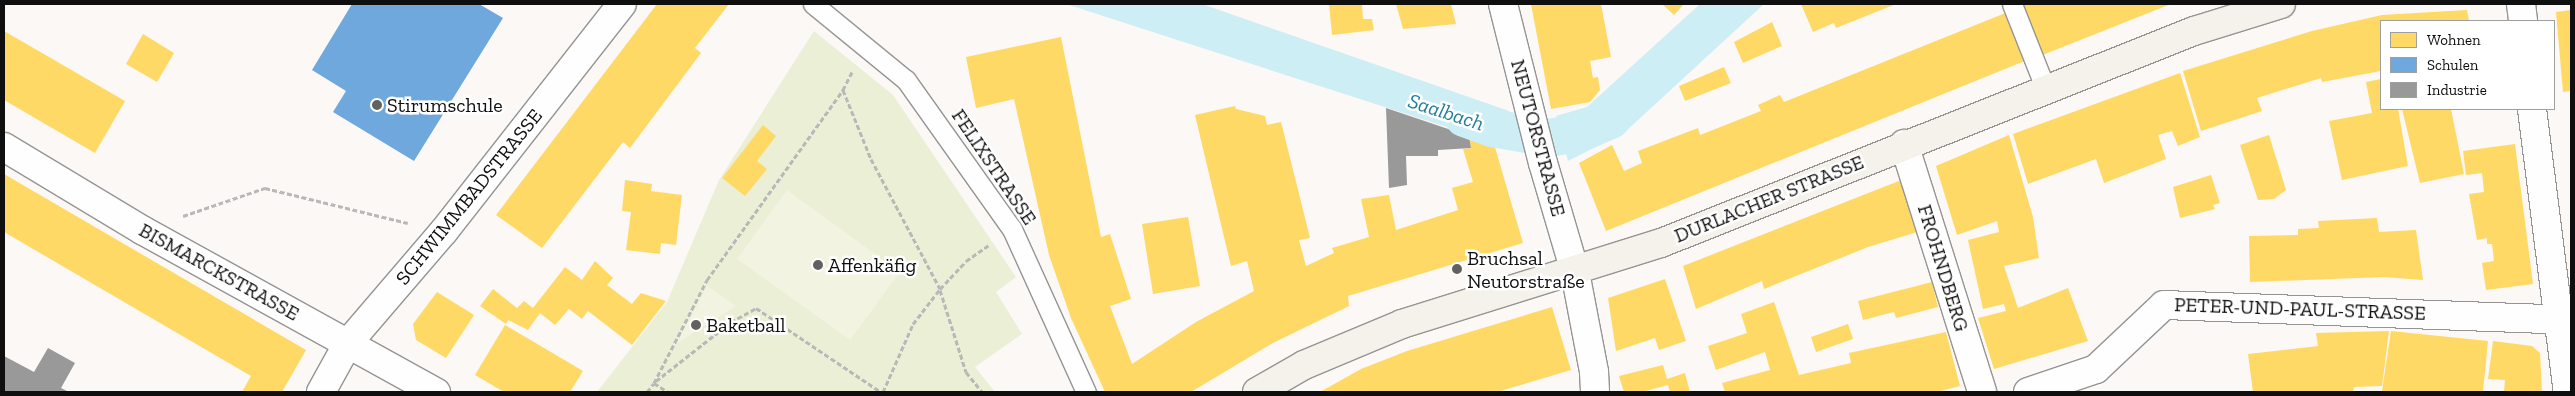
<!DOCTYPE html>
<meta charset="utf-8">
<style>
body{margin:0}
#map{position:relative;width:2575px;height:396px;overflow:hidden;background:#fbf8f5;font-family:"Zilla Slab",serif}
div>[style]{position:absolute}
.green>*{inset:0;background:#eaefd6}
.pitch>*{inset:0;background:#f2f3e0}
.water>*{inset:0;background:#cdeef4}
.homes>*{inset:0;background:#ffd966}
.schools>*{inset:0;background:#6fa8dc}
.industry>*{inset:0;background:#999}
.canal>*{height:38px;margin:-19px;padding:0 19px;transform-origin:19px;border-radius:19px;background:#cdeef4}
.path>*{height:3px;margin-top:-1.5px;transform-origin:0;background:repeating-linear-gradient(90deg,#b9b8b8 0 5px,transparent 0 7.5px)}
.roads{filter:drop-shadow(1px 0 #959493) drop-shadow(-1px 0 #959493) drop-shadow(0 1px #959493) drop-shadow(0 -1px #959493)}
.lane>*{height:19px;margin:-9.5px;padding:0 9.5px;transform-origin:9.5px;border-radius:9.5px;background:#fefefe}
.street>*{height:28px;margin:-14px;padding:0 14px;transform-origin:14px;border-radius:14px;background:#fefefe}
.secondary>*{height:28px;margin:-14px;padding:0 14px;transform-origin:14px;border-radius:14px;background:#f5f1eb}
.dots>*{width:14px;height:14px;translate:-50% -50%;box-sizing:border-box;border:2px solid #fff;border-radius:50%}
span{translate:-50% -50%;white-space:nowrap;text-align:center;line-height:1.15;-webkit-text-stroke:5px #fff;paint-order:stroke}
.poi-label{font-size:20px;color:#0f0f0f}
.left{translate:0 -50%;text-align:left}
.street-label{font-size:20px;color:#0f0f0f}
.water-label{font-size:21px;color:#1f7e9a;font-style:italic}
.frame{position:absolute;inset:0;border:5px solid #0f0f0f;pointer-events:none}
.legend{position:absolute;left:2380px;top:20px;width:175px;height:90px;box-sizing:border-box;background:#fff;border:1px solid #9f9f9f;margin:0;padding:6px 9px;list-style:none;font-size:15px;color:#0f0f0f}
.legend li{display:flex;align-items:center;gap:10px;height:25px}
.legend b{width:25px;border:1px solid #9f9f9f}
</style>
<div id="map">
<div class="green">
<i style="clip-path:polygon(814px 31px,893px 95px,1016px 277px,996px 292px,1022px 334px,975px 367px,995px 392px,597px 392px,667px 302px,719px 180px)"></i>
</div>
<div class="pitch">
<i style="clip-path:polygon(787px 190px,900px 272px,850px 340px,737px 259px)"></i>
<i style="clip-path:polygon(707px 286px,736px 306px,676px 344px)"></i>
</div>
<div class="water">
<i style="clip-path:polygon(1066px 4px,1202px 4px,1509px 111px,1518px 150px)"></i>
<i style="clip-path:polygon(1700px 4px,1764px 4px,1625px 132px,1568px 161px,1556px 116px,1587px 107px)"></i>
</div>
<div class="homes">
<i style="clip-path:polygon(657px 4px,729px 4px,695px 48px,701px 53px,630px 148px,623px 142px,542px 248px,496px 215px)"></i>
<i style="clip-path:polygon(1329px 4px,1362px 4px,1363px 19px,1372px 19px,1374px 30px,1332px 35px)"></i>
<i style="clip-path:polygon(1396px 4px,1451px 4px,1456px 24px,1403px 29px)"></i>
<i style="clip-path:polygon(1531px 4px,1601px 4px,1611px 57px,1590px 61px,1593px 78px,1598px 77px,1600px 90px,1590px 102px,1551px 109px)"></i>
<i style="clip-path:polygon(1662px 4px,1684px 4px,1674px 15px)"></i>
<i style="clip-path:polygon(1801px 4px,1896px 4px,1836px 28px,1834px 23px,1813px 32px)"></i>
<i style="clip-path:polygon(2028px 4px,2171px 4px,2040px 56px,2020px 7px)"></i>
<i style="clip-path:polygon(2467px 10px,2469px 21px,2381px 21px,2381px 71px,2322px 82px,2321px 78px,2257px 98px,2262px 111px,2201px 131px,2183px 71px,2312px 31px,2382px 15px)"></i>
<i style="clip-path:polygon(2571px 10px,2571px 91px,2563px 92px,2556px 12px)"></i>
<i style="clip-path:polygon(2008px 12px,2027px 60px,1606px 231px,1579px 163px,1612px 145px,1624px 171px,1642px 163px,1638px 151px,1698px 128px,1700px 135px,1761px 111px,1758px 105px,1780px 95px,1784px 102px)"></i>
<i style="clip-path:polygon(1772px 22px,1782px 46px,1743px 63px,1734px 42px)"></i>
<i style="clip-path:polygon(4px 31px,125px 101px,95px 153px,4px 100px)"></i>
<i style="clip-path:polygon(143px 34px,174px 53px,157px 82px,126px 64px)"></i>
<i style="clip-path:polygon(1061px 37px,1101px 237px,1110px 234px,1131px 299px,1110px 306px,1132px 364px,1196px 322px,1254px 291px,1247px 261px,1231px 266px,1195px 115px,1235px 106px,1236px 109px,1265px 116px,1267px 125px,1281px 122px,1310px 238px,1299px 240px,1306px 266px,1334px 253px,1332px 248px,1369px 237px,1361px 199px,1389px 195px,1396px 230px,1458px 210px,1452px 188px,1473px 182px,1463px 149px,1471px 148px,1469px 136px,1494px 144px,1523px 243px,1348px 296px,1349px 306px,1273px 343px,1191px 392px,1105px 392px,1071px 318px,1049px 255px,1014px 99px,976px 108px,966px 57px)"></i>
<i style="clip-path:polygon(1724px 67px,1731px 83px,1685px 101px,1679px 86px)"></i>
<i style="clip-path:polygon(2180px 73px,2200px 137px,2178px 146px,2172px 131px,2158px 135px,2166px 159px,2104px 183px,2096px 159px,2028px 184px,2013px 134px)"></i>
<i style="clip-path:polygon(2381px 79px,2381px 109px,2398px 109px,2408px 166px,2342px 180px,2329px 121px,2372px 113px,2366px 82px)"></i>
<i style="clip-path:polygon(2402px 109px,2451px 109px,2464px 174px,2420px 183px)"></i>
<i style="clip-path:polygon(763px 125px,776px 136px,757px 161px,767px 169px,745px 196px,722px 178px)"></i>
<i style="clip-path:polygon(2009px 135px,2033px 217px,2039px 258px,2004px 266px,2018px 308px,2068px 288px,2088px 341px,1994px 369px,1978px 318px,2006px 311px,2004px 304px,1983px 309px,1968px 240px,1999px 232px,1997px 221px,1957px 235px,1936px 166px)"></i>
<i style="clip-path:polygon(2269px 135px,2286px 190px,2274px 199px,2258px 200px,2240px 145px)"></i>
<i style="clip-path:polygon(2515px 144px,2533px 284px,2486px 290px,2482px 263px,2494px 261px,2492px 244px,2487px 244px,2487px 238px,2477px 240px,2469px 194px,2484px 192px,2482px 173px,2466px 175px,2463px 151px)"></i>
<i style="clip-path:polygon(4px 174px,306px 350px,282px 392px,242px 392px,251px 376px,4px 232px)"></i>
<i style="clip-path:polygon(2211px 175px,2220px 203px,2213px 205px,2215px 209px,2180px 218px,2173px 187px)"></i>
<i style="clip-path:polygon(1904px 179px,1924px 230px,1868px 247px,1764px 289px,1762px 281px,1696px 309px,1683px 266px)"></i>
<i style="clip-path:polygon(625px 180px,652px 184px,651px 191px,682px 195px,676px 245px,661px 243px,660px 254px,626px 250px,631px 212px,622px 211px)"></i>
<i style="clip-path:polygon(1188px 217px,1200px 286px,1153px 294px,1142px 224px)"></i>
<i style="clip-path:polygon(2377px 218px,2379px 232px,2416px 230px,2423px 280px,2384px 277px,2250px 282px,2249px 236px,2298px 235px,2298px 229px,2319px 228px,2318px 221px)"></i>
<i style="clip-path:polygon(595px 261px,613px 278px,607px 285px,632px 304px,641px 293px,666px 301px,632px 345px,588px 311px,582px 319px,569px 309px,555px 325px,540px 313px,528px 330px,508px 320px,506px 324px,480px 306px,493px 289px,517px 308px,524px 301px,533px 308px,565px 267px,582px 280px)"></i>
<i style="clip-path:polygon(1665px 279px,1686px 341px,1659px 350px,1655px 338px,1616px 351px,1608px 298px)"></i>
<i style="clip-path:polygon(1932px 282px,1938px 307px,1896px 318px,1894px 312px,1863px 320px,1858px 301px)"></i>
<i style="clip-path:polygon(437px 292px,474px 315px,446px 358px,416px 340px,413px 324px)"></i>
<i style="clip-path:polygon(1774px 302px,1799px 375px,1851px 363px,1849px 353px,1946px 332px,1960px 386px,1937px 392px,1725px 392px,1722px 383px,1770px 370px,1765px 352px,1716px 370px,1708px 346px,1747px 333px,1741px 314px)"></i>
<i style="clip-path:polygon(1552px 307px,1571px 370px,1497px 392px,1320px 392px,1361px 369px,1407px 351px)"></i>
<i style="clip-path:polygon(1848px 324px,1853px 339px,1816px 352px,1811px 337px)"></i>
<i style="clip-path:polygon(505px 325px,583px 371px,570px 392px,504px 392px,475px 375px)"></i>
<i style="clip-path:polygon(2389px 331px,2382px 386px,2354px 387px,2353px 392px,2253px 392px,2248px 354px,2318px 346px,2316px 333px)"></i>
<i style="clip-path:polygon(2391px 331px,2488px 341px,2483px 392px,2382px 391px)"></i>
<i style="clip-path:polygon(2493px 341px,2532px 346px,2540px 353px,2542px 392px,2504px 392px,2505px 380px,2488px 379px)"></i>
<i style="clip-path:polygon(1663px 365px,1667px 379px,1685px 373px,1690px 392px,1670px 392px,1668px 385px,1642px 392px,1624px 392px,1619px 376px)"></i>
</div>
<div class="schools">
<i style="clip-path:polygon(352px 4px,479px 4px,503px 18px,414px 161px,333px 112px,346px 91px,312px 70px)"></i>
</div>
<div class="industry">
<i style="clip-path:polygon(1386px 108px,1469px 136px,1471px 148px,1438px 150px,1438px 156px,1406px 156px,1407px 185px,1389px 188px)"></i>
<i style="clip-path:polygon(48px 348px,75px 363px,61px 388px,69px 392px,4px 392px,4px 356px,34px 372px)"></i>
</div>
<div class="canal">
<i style="left:1464px;top:118px;width:30px;rotate:20deg"></i>
<i style="left:1492px;top:128px;width:57px;rotate:10.1deg"></i>
<i style="left:1548px;top:138px;width:32px;rotate:-9deg"></i>
<i style="left:1580px;top:133px;width:34px;rotate:-23deg"></i>
</div>
<div class="path">
<i style="left:852px;top:72px;width:20px;rotate:117deg"></i>
<i style="left:843px;top:90px;width:74px;rotate:67.9deg"></i>
<i style="left:871px;top:159px;width:147px;rotate:62deg"></i>
<i style="left:940px;top:289px;width:38px;rotate:-47deg"></i>
<i style="left:966px;top:261px;width:28px;rotate:-35deg"></i>
<i style="left:183px;top:216px;width:87px;rotate:-18.9deg"></i>
<i style="left:265px;top:188px;width:147px;rotate:13.8deg"></i>
<i style="left:940px;top:290px;width:86px;rotate:72.4deg"></i>
<i style="left:966px;top:372px;width:26px;rotate:51deg"></i>
<i style="left:656px;top:381px;width:95px;rotate:-38.2deg"></i>
<i style="left:731px;top:322px;width:29px;rotate:-29deg"></i>
<i style="left:756px;top:308px;width:151px;rotate:33.9deg"></i>
<i style="left:654px;top:383px;width:116px;rotate:-62.8deg"></i>
<i style="left:707px;top:280px;width:234px;rotate:-54.4deg"></i>
<i style="left:647px;top:392px;width:11px;rotate:-52deg"></i>
<i style="left:654px;top:383px;width:17px;rotate:33deg"></i>
<i style="left:883px;top:392px;width:74px;rotate:-66.2deg"></i>
<i style="left:913px;top:324px;width:44px;rotate:-52.4deg"></i>
</div>
<div class="roads">
<div class="lane">
<i style="left:813px;top:4px;width:120px;rotate:39.3deg"></i>
<i style="left:906px;top:80px;width:183px;rotate:54.6deg"></i>
<i style="left:1012px;top:229px;width:179px;rotate:65.6deg"></i>
<i style="left:2012px;top:4px;width:92px;rotate:68.4deg"></i>
</div>
<div class="street">
<i style="left:1503px;top:4px;width:164px;rotate:75.9deg"></i>
<i style="left:1543px;top:163px;width:114px;rotate:73.6deg"></i>
<i style="left:1575px;top:272px;width:102px;rotate:79.2deg"></i>
<i style="left:1594px;top:372px;width:20px;rotate:87deg"></i>
<i style="left:2521px;top:4px;width:17px;rotate:83deg"></i>
<i style="left:2532px;top:109px;width:285px;rotate:82.8deg"></i>
<i style="left:1904px;top:144px;width:260px;rotate:72.5deg"></i>
<i style="left:4px;top:147px;width:161px;rotate:31deg"></i>
<i style="left:142px;top:230px;width:336px;rotate:28.9deg"></i>
<i style="left:321px;top:392px;width:56px;rotate:-61.1deg"></i>
<i style="left:348px;top:343px;width:148px;rotate:-49.4deg"></i>
<i style="left:444px;top:231px;width:288px;rotate:-51.9deg"></i>
<i style="left:2028px;top:392px;width:72px;rotate:-18.7deg"></i>
<i style="left:2096px;top:369px;width:93px;rotate:-43.3deg"></i>
<i style="left:2164px;top:305px;width:407px;rotate:2.1deg"></i>
</div>
<div class="secondary">
<i style="left:1257px;top:392px;width:54px;rotate:-29.9deg"></i>
<i style="left:1304px;top:365px;width:106px;rotate:-22.7deg"></i>
<i style="left:1402px;top:324px;width:271px;rotate:-17.4deg"></i>
<i style="left:1661px;top:243px;width:574px;rotate:-21.69deg"></i>
<i style="left:2194px;top:31px;width:91px;rotate:-17.2deg"></i>
</div>
</div>
<div class="dots">
<i style="left:377px;top:105px;background:#626160"></i>
<i style="left:818px;top:265px;background:#626160"></i>
<i style="left:1457px;top:269px;background:#626160"></i>
<i style="left:696px;top:325px;background:#626160"></i>
</div>
<div class="poi-label">
<span class="left" style="left:387px;top:105px">Stirumschule</span>
<span class="left" style="left:1467px;top:270px">Bruchsal<br>Neutorstraße</span>
<span class="left" style="left:828px;top:265px">Affenkäfig</span>
<span class="left" style="left:706px;top:325px">Baketball</span>
</div>
<div class="street-label">
<span style="left:1538px;top:138px;rotate:75deg">NEUTORSTRASSE</span>
<span style="left:994px;top:167px;rotate:56deg">FELIXSTRASSE</span>
<span style="left:469px;top:197px;rotate:-51deg">SCHWIMMBADSTRASSE</span>
<span style="left:1769px;top:199px;rotate:-22deg">DURLACHER STRASSE</span>
<span style="left:1943px;top:268px;rotate:73deg">FROHNDBERG</span>
<span style="left:219px;top:272px;rotate:29deg">BISMARCKSTRASSE</span>
<span style="left:2300px;top:309px;rotate:2deg">PETER-UND-PAUL-STRASSE</span>
</div>
<div class="water-label">
<span style="left:1446px;top:112px;rotate:18deg">Saalbach</span>
</div>
<div class="frame"></div>
<ul class="legend">
<li><b style="height:14px;background:#ffd966"></b>Wohnen</li>
<li><b style="height:14px;background:#6fa8dc"></b>Schulen</li>
<li><b style="height:14px;background:#999"></b>Industrie</li>
</ul>
</div>
